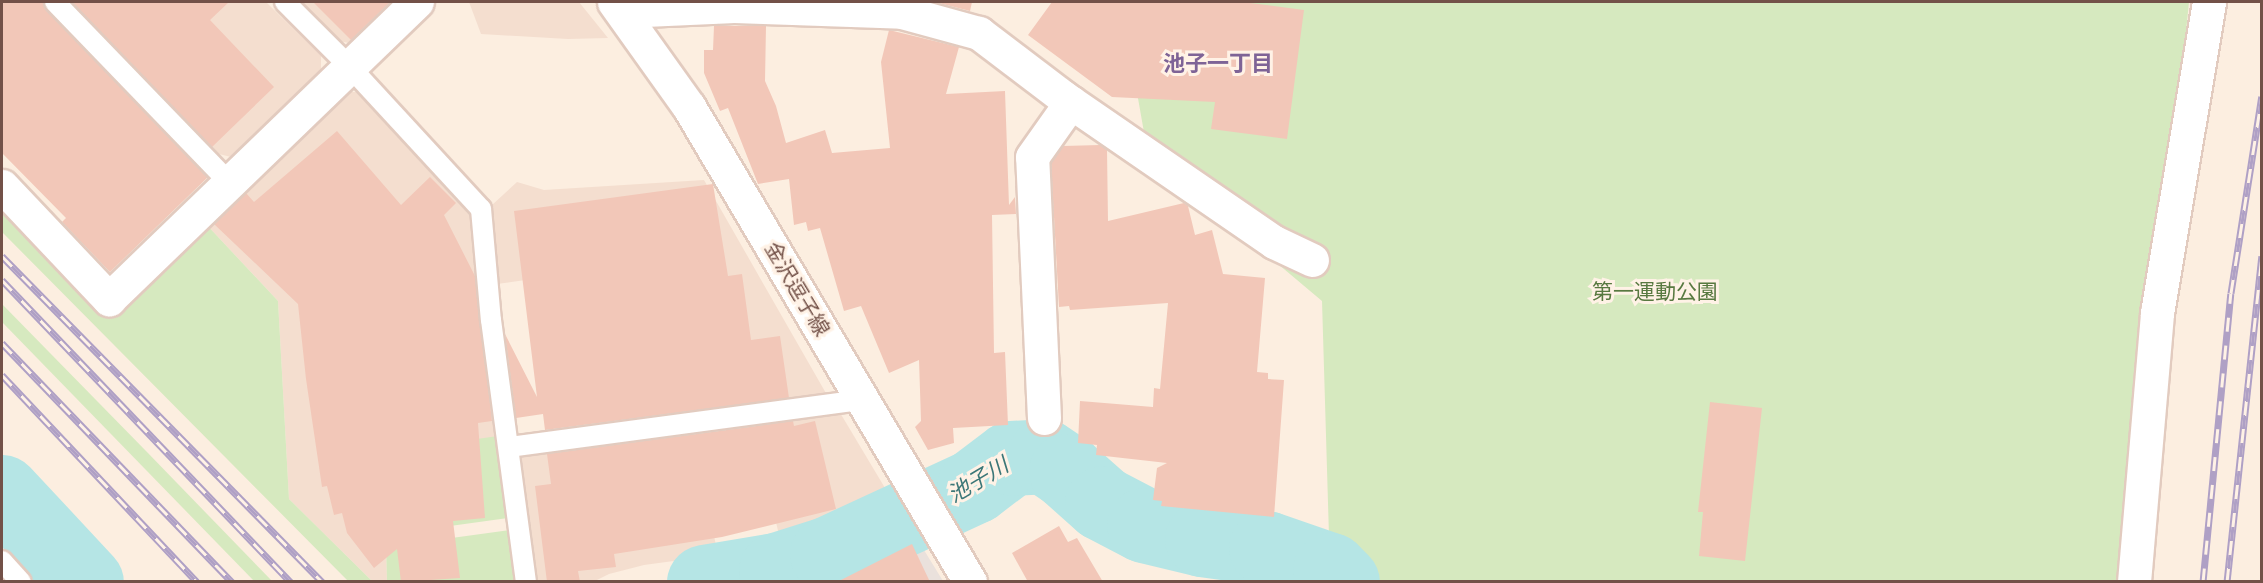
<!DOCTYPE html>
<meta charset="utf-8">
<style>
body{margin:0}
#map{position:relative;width:2263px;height:583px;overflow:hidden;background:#fceee0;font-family:Raleway,"Noto Sans JP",sans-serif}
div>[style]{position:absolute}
.residential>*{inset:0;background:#f4decf}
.industrial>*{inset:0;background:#eae1dc}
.green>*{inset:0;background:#d6e9bf}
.river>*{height:75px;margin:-37.5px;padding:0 37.5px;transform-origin:37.5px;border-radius:37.5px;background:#b5e5e5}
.building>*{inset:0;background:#f2c7b8}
.roads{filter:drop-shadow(2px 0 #e2cbbf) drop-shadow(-2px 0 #e2cbbf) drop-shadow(0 2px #e2cbbf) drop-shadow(0 -2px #e2cbbf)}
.service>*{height:20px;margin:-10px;padding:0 10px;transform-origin:10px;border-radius:10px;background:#fff}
.minor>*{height:33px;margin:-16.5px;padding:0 16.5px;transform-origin:16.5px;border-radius:16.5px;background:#fff}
.tertiary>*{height:33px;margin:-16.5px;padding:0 16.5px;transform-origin:16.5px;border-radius:16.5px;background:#fff}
.secondary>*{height:33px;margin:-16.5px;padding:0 16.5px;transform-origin:16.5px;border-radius:16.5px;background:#fff}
.rail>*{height:7px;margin-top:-3.5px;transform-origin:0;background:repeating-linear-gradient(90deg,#fff2e6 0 14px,#afa0c5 0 28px);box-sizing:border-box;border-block:2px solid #afa0c5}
span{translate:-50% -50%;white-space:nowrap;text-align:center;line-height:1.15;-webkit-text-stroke:6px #fff2e6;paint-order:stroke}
.street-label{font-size:21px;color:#735148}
.park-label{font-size:21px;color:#587940}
.neighbourhood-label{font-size:22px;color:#7e6396;font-weight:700}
.water-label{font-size:22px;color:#3c7778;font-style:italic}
.frame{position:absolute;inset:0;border:3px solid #735148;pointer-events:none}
</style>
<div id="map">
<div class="residential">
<i style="clip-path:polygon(76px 2px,266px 2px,321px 56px,321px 79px,239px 159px,219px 154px)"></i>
<i style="clip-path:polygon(300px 2px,400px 2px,359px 45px,339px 41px)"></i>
<i style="clip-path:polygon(469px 2px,579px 2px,608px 38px,568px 39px,481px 34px)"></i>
<i style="clip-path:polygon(344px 92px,361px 92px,472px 218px,498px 436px,386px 547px,387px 581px,372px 581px,289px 499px,278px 301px,205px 223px)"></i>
<i style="clip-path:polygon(704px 180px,827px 395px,693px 412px,671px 259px,497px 284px,492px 205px,517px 182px,544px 190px)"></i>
<i style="clip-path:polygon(839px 411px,885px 488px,780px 539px,753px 427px)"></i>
<i style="clip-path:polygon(693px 434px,718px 555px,644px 565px,609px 574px,595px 581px,533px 581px,519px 456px)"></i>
</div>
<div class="industrial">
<i style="clip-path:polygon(916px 537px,943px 581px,806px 582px,815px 579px)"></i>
</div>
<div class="green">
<i style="clip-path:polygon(1121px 2px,2189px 2px,2150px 386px,2141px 581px,1340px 581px,1330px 570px,1322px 301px,1148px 155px)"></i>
<i style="clip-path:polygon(2px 208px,108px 317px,205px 223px,278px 301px,289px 499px,372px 581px,348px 581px,2px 232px)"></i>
<i style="clip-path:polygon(2px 304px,146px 451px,272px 581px,254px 581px,2px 322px)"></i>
<i style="clip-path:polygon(498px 436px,508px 518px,385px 535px,378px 453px)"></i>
<i style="clip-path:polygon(510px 530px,517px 581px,387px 581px,386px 547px)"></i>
</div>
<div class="river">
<i style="left:2px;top:492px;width:123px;rotate:47deg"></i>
<i style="left:704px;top:582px;width:73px;rotate:-9.5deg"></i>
<i style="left:776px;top:570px;width:53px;rotate:-17.4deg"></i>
<i style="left:827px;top:554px;width:162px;rotate:-24.8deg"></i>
<i style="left:974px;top:486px;width:46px;rotate:-37.1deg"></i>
<i style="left:1011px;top:458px;width:33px;rotate:-3deg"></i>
<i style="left:1044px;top:456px;width:27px;rotate:34deg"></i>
<i style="left:1066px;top:471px;width:48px;rotate:41.6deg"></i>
<i style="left:1102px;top:503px;width:47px;rotate:27.6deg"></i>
<i style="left:1144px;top:525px;width:60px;rotate:13.6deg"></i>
<i style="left:1202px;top:539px;width:65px;rotate:8deg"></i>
<i style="left:1266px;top:548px;width:68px;rotate:19deg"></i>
<i style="left:1330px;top:570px;width:17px;rotate:45deg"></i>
</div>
<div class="building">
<i style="clip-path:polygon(2px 2px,43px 2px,46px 10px,208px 177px,110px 272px,62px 222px,66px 218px,2px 153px)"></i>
<i style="clip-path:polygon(71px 2px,229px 2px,210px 20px,274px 87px,212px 147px)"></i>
<i style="clip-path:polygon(313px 2px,390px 2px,351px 40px)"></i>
<i style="clip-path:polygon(935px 2px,972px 2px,970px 11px)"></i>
<i style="clip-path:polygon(1052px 2px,1242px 2px,1304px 10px,1287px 139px,1211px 129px,1215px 102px,1112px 97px,1028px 35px)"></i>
<i style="clip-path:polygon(714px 26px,766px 26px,765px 81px,776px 106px,786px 143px,825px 130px,832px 153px,890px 148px,881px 62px,889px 30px,959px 47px,946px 94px,1005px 91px,1009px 205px,1015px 197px,1016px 214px,992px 215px,994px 353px,1005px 352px,1008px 425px,953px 428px,954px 443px,928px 450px,915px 427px,921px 421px,919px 360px,889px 373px,861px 306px,844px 311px,820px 228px,808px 231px,806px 222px,794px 225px,789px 179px,758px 184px,728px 108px,720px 111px,704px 73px,704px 50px,713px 50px)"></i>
<i style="clip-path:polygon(337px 131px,401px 205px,430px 177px,456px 203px,444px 215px,475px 276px,492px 421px,478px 423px,485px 518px,453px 521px,460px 578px,401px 582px,397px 549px,374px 568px,347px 533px,342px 513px,334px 515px,327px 486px,322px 487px,306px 379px,298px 304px,214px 224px,246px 193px,254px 202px)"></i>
<i style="clip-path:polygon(1100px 145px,1107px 150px,1108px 221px,1184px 203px,1188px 206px,1195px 235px,1212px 230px,1223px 274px,1265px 278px,1257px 372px,1268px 373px,1268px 379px,1284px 380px,1274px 517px,1161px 506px,1162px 501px,1153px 500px,1157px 468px,1167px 463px,1096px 455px,1097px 445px,1078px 443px,1080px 401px,1153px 407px,1154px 388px,1160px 389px,1168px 303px,1070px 310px,1069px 306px,1059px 307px,1051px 163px,1063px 146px)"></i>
<i style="clip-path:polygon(713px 184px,728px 276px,742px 274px,751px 340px,780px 336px,789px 398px,545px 430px,543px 414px,516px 418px,505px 334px,537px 397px,514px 211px)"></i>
<i style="clip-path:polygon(1710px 402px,1762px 408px,1745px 561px,1699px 556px,1703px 512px,1698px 512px)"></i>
<i style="clip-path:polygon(793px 421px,794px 426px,815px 421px,836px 509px,722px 537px,614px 554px,616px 567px,578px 571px,580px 582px,547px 582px,535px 486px,551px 484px,547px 454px)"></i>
<i style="clip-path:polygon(1059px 526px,1068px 542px,1077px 538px,1103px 582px,1028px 582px,1012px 553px)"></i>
<i style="clip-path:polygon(912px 544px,930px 582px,837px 582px)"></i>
</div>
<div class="roads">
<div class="service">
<i style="left:55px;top:2px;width:252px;rotate:46deg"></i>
<i style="left:285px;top:2px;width:92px;rotate:45deg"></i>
<i style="left:350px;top:67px;width:193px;rotate:47.3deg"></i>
<i style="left:481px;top:209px;width:111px;rotate:84.9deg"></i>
<i style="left:491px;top:320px;width:264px;rotate:82.4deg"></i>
<i style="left:509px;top:447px;width:357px;rotate:-7.6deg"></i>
<i style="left:2px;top:561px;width:28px;rotate:48deg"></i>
</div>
<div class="minor">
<i style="left:622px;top:11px;width:112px;rotate:-2.6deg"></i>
<i style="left:734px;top:6px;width:168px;rotate:2deg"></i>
<i style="left:902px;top:12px;width:80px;rotate:15.3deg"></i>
<i style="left:979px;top:33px;width:106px;rotate:37.3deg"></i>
<i style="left:1063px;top:97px;width:256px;rotate:34.5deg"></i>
<i style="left:1274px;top:242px;width:42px;rotate:25.3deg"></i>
<i style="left:2px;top:186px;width:156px;rotate:46.6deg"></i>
<i style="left:109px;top:299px;width:428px;rotate:-44deg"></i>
<i style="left:1044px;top:418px;width:261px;rotate:-92.6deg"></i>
<i style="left:1032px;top:157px;width:67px;rotate:-54.7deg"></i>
</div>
<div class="tertiary">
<i style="left:2134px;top:582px;width:270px;rotate:-85.1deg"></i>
<i style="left:2157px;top:313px;width:315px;rotate:-80.5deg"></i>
</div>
<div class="secondary">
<i style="left:614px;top:2px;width:129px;rotate:54.5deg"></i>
<i style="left:689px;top:107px;width:552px;rotate:59.39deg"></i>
</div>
</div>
<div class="rail">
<i style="left:2px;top:256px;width:457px;rotate:45.5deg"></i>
<i style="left:2px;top:280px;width:418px;rotate:46.3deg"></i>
<i style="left:2px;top:343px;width:332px;rotate:46.1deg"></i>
<i style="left:2px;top:375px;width:284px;rotate:46.7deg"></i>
<i style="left:2203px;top:582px;width:290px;rotate:-84.5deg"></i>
<i style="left:2231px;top:293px;width:199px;rotate:-81.1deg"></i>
<i style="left:2227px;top:582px;width:328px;rotate:-83.9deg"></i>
</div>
<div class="street-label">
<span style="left:797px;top:289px;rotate:59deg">金沢逗子線</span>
</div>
<div class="park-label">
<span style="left:1655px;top:292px">第一運動公園</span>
</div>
<div class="neighbourhood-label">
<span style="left:1218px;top:64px">池子一丁目</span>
</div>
<div class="water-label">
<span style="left:978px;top:480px;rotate:-31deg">池子川</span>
</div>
<div class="frame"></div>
</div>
